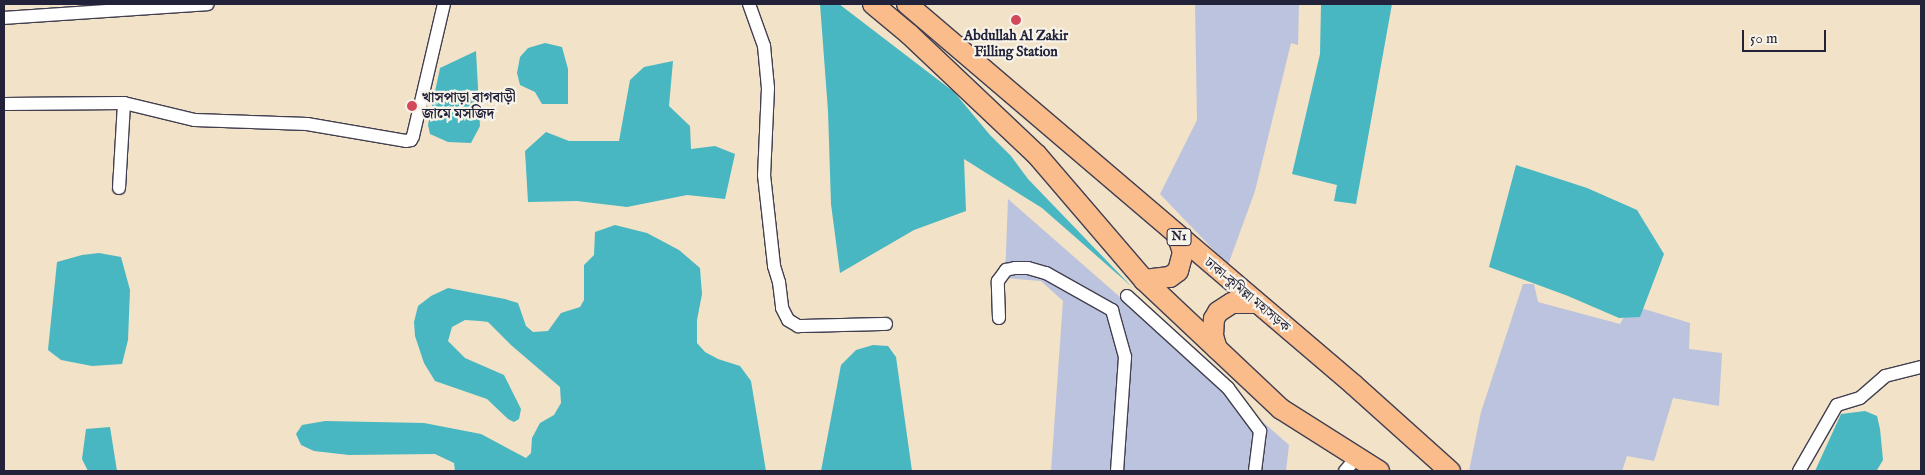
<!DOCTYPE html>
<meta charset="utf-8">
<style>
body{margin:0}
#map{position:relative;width:1925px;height:475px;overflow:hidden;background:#f2e2c7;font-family:"IM FELL English","Noto Serif Bengali",serif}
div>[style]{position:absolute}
.industrial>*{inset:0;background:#bbc3de}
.water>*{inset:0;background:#48b7c1}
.roads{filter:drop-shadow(1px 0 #413f50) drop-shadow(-1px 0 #413f50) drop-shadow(0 1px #413f50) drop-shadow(0 -1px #413f50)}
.minor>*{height:12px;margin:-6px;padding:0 6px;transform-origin:6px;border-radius:6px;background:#fff}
.trunk>*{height:20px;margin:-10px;padding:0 10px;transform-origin:10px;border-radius:10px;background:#f9bc8a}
.dots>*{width:14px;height:14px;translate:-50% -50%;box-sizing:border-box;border:2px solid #f7f3e8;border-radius:50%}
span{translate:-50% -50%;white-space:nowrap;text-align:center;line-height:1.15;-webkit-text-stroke:4.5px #f7f3e8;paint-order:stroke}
.shield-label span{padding:1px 4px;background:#f7f3e8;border:1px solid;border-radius:4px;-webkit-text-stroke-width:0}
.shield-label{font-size:12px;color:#22223b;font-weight:700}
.poi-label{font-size:14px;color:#22223b;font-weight:700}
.left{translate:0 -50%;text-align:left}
.street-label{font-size:14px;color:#22223b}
.frame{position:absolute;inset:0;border:5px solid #22223b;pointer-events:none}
.scale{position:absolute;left:1742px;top:30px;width:84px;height:22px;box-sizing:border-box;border:2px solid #22223b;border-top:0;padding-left:6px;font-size:15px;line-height:18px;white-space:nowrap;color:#22223b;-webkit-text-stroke:4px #f7f3e8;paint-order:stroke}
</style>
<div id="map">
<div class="industrial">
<i style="clip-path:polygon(1195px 4px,1299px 4px,1298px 45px,1291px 43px,1255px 191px,1228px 265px,1160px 194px,1197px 120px)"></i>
<i style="clip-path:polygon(1008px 199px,1289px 445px,1286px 471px,1051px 471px,1063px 301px,1041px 281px,1005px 278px)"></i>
<i style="clip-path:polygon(1523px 284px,1534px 284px,1538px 302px,1620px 324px,1631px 305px,1690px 323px,1689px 349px,1722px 353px,1719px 406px,1673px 398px,1654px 461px,1627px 456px,1622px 471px,1469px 471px,1481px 412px)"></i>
</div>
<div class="water">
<i style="clip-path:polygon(820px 4px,839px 4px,954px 92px,990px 135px,1011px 156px,1028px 179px,1131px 286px,1042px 208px,964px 159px,966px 211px,914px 230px,840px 273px,831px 204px,828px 111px)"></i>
<i style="clip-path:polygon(1321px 4px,1392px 4px,1356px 204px,1334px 201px,1337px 185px,1292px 174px,1320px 54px)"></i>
<i style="clip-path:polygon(545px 43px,562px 47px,568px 69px,568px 104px,542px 104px,535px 92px,520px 85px,517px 73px,520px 57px,528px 48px)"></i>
<i style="clip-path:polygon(476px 51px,480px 126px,471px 143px,448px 142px,430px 134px,428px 125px,440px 68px)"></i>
<i style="clip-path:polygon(673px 61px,669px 106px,690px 126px,691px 149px,715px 146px,735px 154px,725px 199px,687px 195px,627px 207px,577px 201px,528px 202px,525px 151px,546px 132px,569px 141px,619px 141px,630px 80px,644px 67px)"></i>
<i style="clip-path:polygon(1516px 165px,1587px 188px,1637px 210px,1664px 254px,1640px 317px,1619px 318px,1568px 296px,1489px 267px)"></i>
<i style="clip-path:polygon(615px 225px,647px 233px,679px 250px,700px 268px,702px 294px,697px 320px,697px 343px,705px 352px,718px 359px,740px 366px,751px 381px,766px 471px,455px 471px,454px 463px,435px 454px,349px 455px,314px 451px,301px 445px,296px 434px,302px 425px,325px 421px,424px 423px,481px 434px,526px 458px,531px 453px,532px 438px,540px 423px,554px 415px,561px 403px,560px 387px,511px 345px,488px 322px,480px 321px,465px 320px,452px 327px,448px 341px,465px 358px,504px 375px,521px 409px,519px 419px,514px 422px,508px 419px,487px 399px,435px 381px,424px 363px,415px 336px,414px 322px,418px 306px,431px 296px,448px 288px,505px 299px,518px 303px,526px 326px,533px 332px,548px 331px,561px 313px,580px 307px,584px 300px,584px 265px,594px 255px,595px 232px)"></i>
<i style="clip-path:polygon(99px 253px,121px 257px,130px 290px,128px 340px,122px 364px,92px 366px,61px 360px,48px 350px,57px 262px,82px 255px)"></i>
<i style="clip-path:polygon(873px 345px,888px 346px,896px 357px,912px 471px,821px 471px,841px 365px,856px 350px)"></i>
<i style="clip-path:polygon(1865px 411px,1877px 416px,1880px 429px,1883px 460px,1877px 470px,1815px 471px,1841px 414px)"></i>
<i style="clip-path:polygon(110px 427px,117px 471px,88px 471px,82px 459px,86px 429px)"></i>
</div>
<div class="roads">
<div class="minor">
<i style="left:749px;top:4px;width:45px;rotate:70.3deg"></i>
<i style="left:764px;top:46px;width:42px;rotate:84.6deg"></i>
<i style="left:768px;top:88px;width:87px;rotate:92.6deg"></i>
<i style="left:764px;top:175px;width:92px;rotate:83.7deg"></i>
<i style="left:774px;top:266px;width:17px;rotate:73deg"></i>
<i style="left:779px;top:282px;width:26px;rotate:83deg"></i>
<i style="left:782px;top:308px;width:13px;rotate:63deg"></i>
<i style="left:788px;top:320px;width:12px;rotate:31deg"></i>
<i style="left:798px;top:326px;width:88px;rotate:-1.3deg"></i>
<i style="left:4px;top:18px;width:204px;rotate:-3.9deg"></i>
<i style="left:4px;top:104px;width:120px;rotate:-0.5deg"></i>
<i style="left:124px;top:103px;width:73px;rotate:13.5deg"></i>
<i style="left:195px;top:120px;width:112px;rotate:2deg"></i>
<i style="left:307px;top:124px;width:100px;rotate:9.7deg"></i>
<i style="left:406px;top:141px;width:5px;rotate:-11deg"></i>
<i style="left:411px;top:140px;width:4px;rotate:-63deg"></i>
<i style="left:413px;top:136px;width:136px;rotate:-76.8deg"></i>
<i style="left:119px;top:188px;width:85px;rotate:-86.6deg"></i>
<i style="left:1127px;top:296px;width:137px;rotate:42.3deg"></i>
<i style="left:1228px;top:388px;width:54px;rotate:53.3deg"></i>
<i style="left:1260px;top:431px;width:40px;rotate:97.1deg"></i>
<i style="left:999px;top:318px;width:37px;rotate:-92deg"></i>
<i style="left:998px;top:281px;width:14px;rotate:-54deg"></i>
<i style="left:1006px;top:270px;width:9px;rotate:-13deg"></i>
<i style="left:1015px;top:268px;width:13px"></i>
<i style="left:1028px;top:268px;width:19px;rotate:16deg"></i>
<i style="left:1046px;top:273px;width:76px;rotate:29.3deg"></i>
<i style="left:1112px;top:310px;width:49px;rotate:74.5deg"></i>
<i style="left:1125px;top:357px;width:114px;rotate:94deg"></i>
<i style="left:1345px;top:471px;width:20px;rotate:-49deg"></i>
<i style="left:1799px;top:471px;width:76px;rotate:-60.1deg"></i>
<i style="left:1837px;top:405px;width:24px;rotate:-17deg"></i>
<i style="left:1860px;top:398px;width:33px;rotate:-41deg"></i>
<i style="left:1885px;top:376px;width:37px;rotate:-14deg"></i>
</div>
<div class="trunk">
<i style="left:873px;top:4px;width:47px;rotate:39.8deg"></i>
<i style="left:909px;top:34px;width:176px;rotate:43.4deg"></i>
<i style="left:1037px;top:155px;width:165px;rotate:49.4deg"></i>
<i style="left:1144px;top:280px;width:188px;rotate:43.3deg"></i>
<i style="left:1281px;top:409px;width:116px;rotate:32.3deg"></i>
<i style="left:907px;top:4px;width:587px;rotate:40.44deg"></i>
<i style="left:1354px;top:385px;width:129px;rotate:41.9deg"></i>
<i style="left:1144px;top:280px;width:26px;rotate:-7deg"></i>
<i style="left:1170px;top:277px;width:10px;rotate:-37deg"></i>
<i style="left:1178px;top:271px;width:20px;rotate:-75deg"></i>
<i style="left:1183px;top:252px;width:18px;rotate:-109deg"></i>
<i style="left:1217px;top:349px;width:14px;rotate:-107deg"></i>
<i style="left:1213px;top:336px;width:17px;rotate:-87deg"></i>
<i style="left:1214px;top:319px;width:8px;rotate:-60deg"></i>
<i style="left:1218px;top:312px;width:17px;rotate:-33deg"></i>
<i style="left:1232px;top:303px;width:25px"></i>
</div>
</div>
<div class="dots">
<i style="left:1016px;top:20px;background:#d1495b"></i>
<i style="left:412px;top:106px;background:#d1495b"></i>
</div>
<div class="shield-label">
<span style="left:1179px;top:237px">N1</span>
</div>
<div class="poi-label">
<span style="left:1016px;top:44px">Abdullah Al Zakir<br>Filling Station</span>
<span class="left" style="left:422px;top:106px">খাসপাড়া বাগবাড়ী<br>জামে মসজিদ</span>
</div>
<div class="street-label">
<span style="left:1247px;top:295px;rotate:40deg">ঢাকা–কুমিল্লা মহাসড়ক</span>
</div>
<div class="frame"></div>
<div class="scale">50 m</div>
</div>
